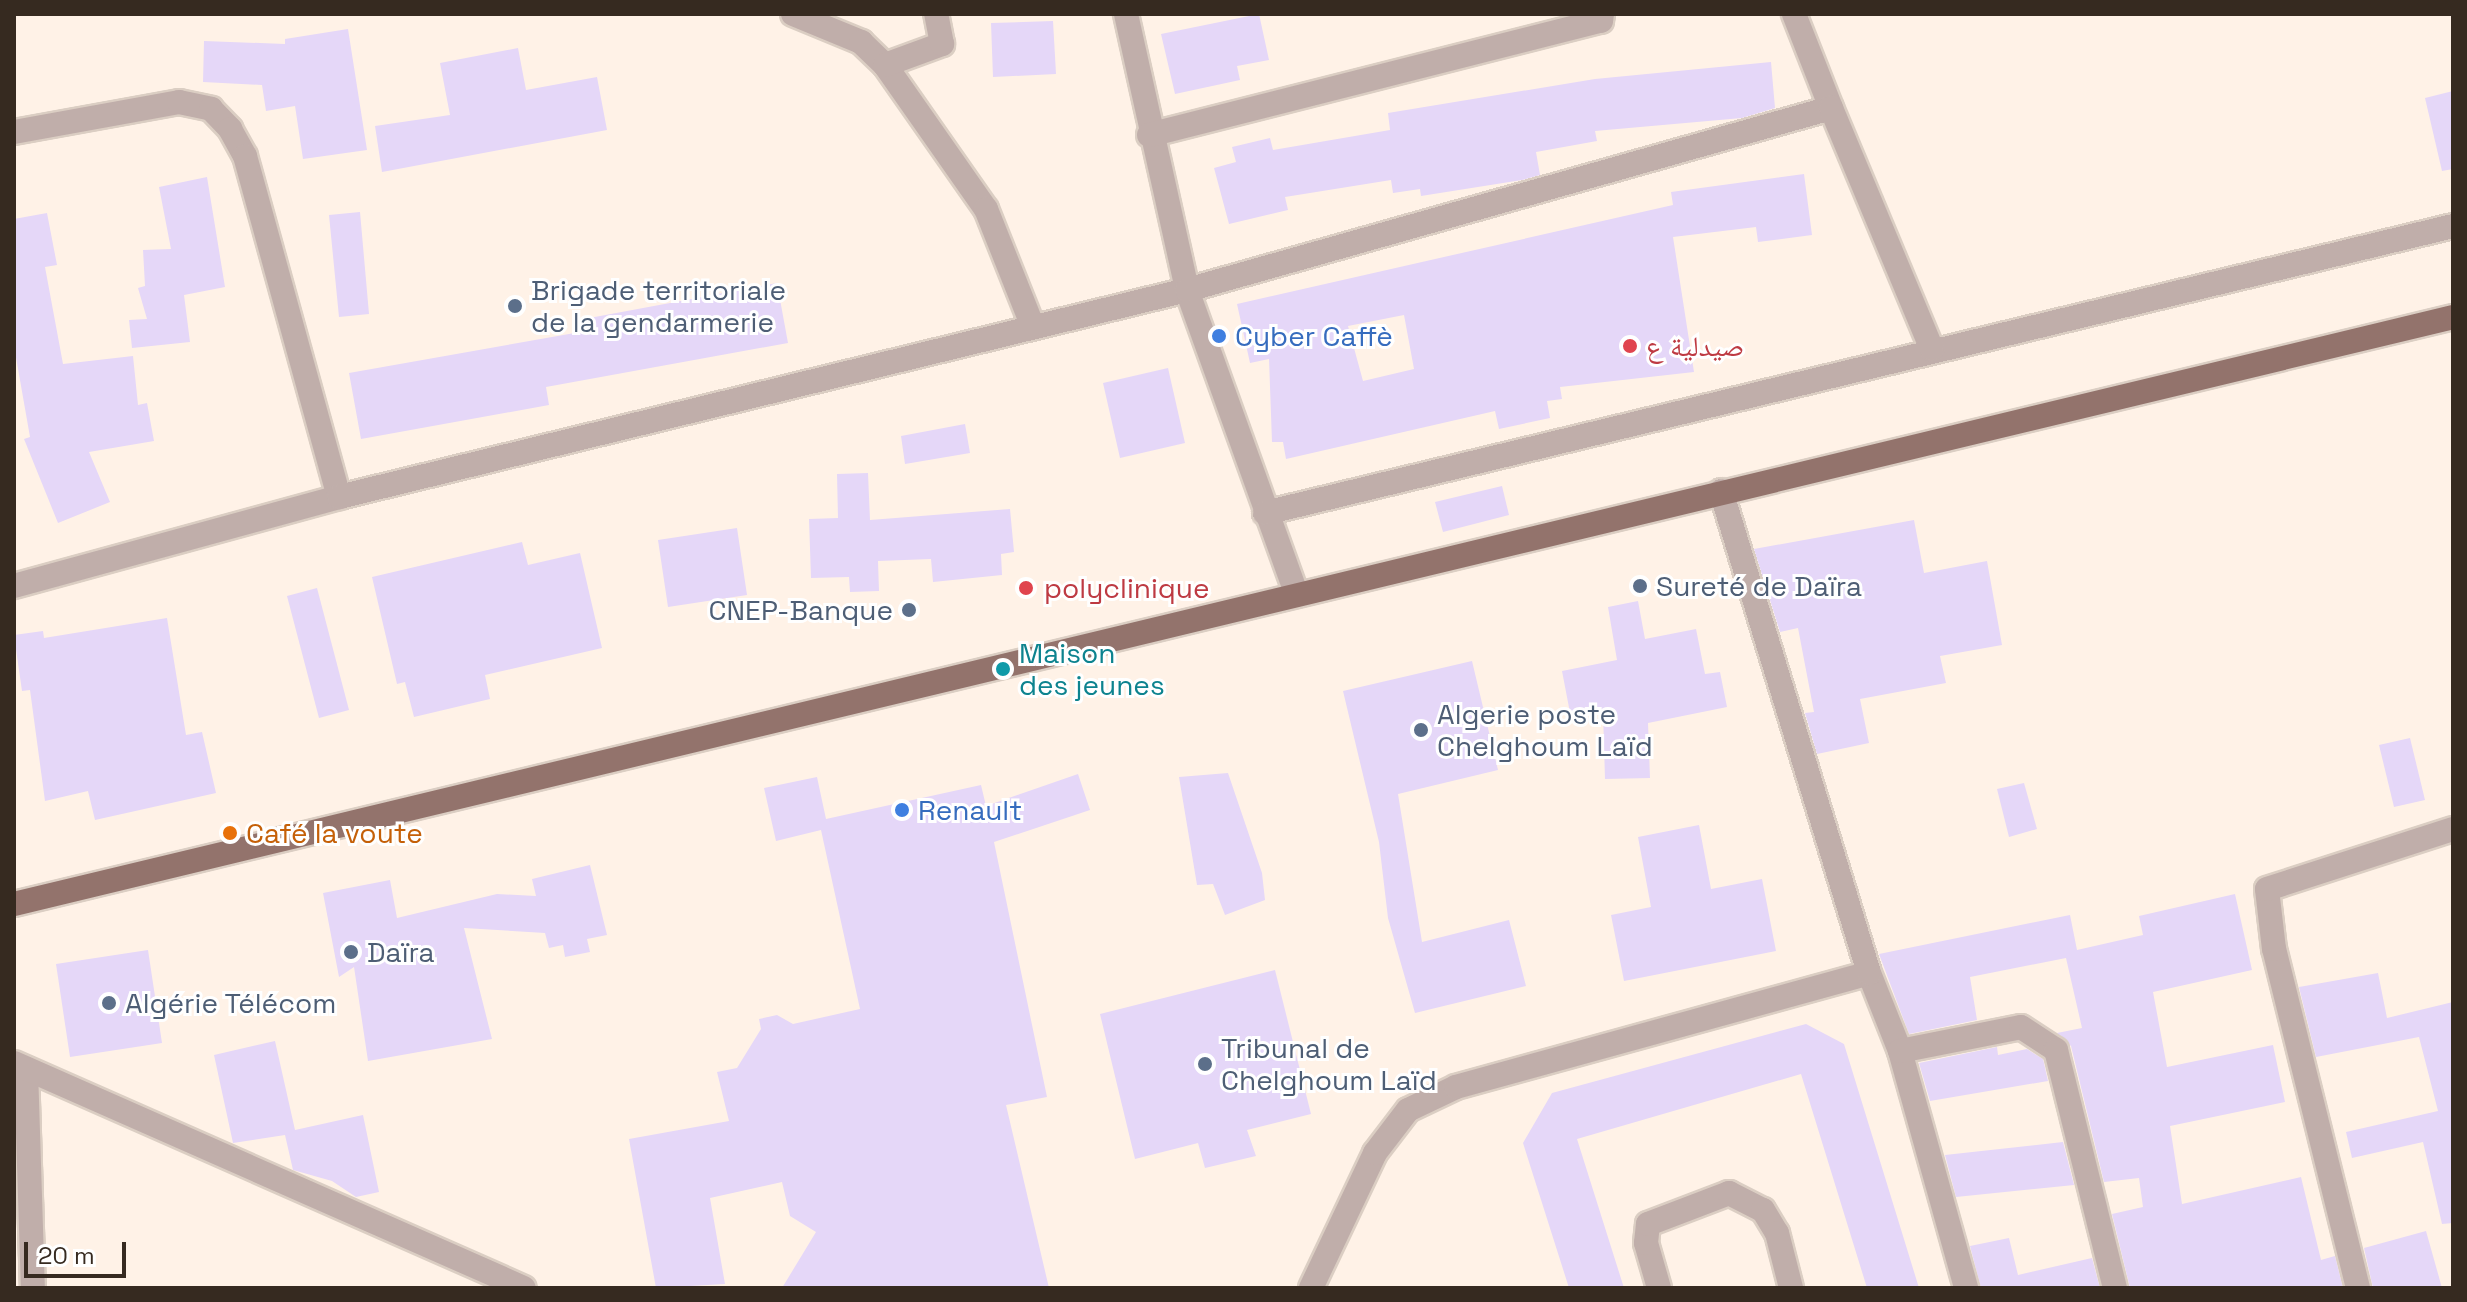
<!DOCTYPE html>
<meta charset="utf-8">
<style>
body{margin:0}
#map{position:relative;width:2467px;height:1302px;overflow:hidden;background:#fff2e7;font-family:"Space Grotesk","Noto Naskh Arabic",sans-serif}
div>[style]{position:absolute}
.building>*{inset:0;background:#e5d7f8}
.roads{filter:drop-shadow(2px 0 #dbcec3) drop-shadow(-2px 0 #dbcec3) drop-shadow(0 2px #dbcec3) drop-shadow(0 -2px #dbcec3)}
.minor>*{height:24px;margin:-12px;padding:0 12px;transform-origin:12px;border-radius:12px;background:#c0aeaa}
.tertiary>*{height:24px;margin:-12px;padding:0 12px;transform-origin:12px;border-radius:12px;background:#c0aeaa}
.primary>*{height:24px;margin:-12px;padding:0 12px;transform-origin:12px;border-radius:12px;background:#93736c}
.dots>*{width:22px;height:22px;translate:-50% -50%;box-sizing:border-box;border:4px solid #fff;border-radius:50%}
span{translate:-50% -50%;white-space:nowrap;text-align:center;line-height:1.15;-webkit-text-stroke:6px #fff;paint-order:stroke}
.service-label{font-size:28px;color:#4e5e75}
.left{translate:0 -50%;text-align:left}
.right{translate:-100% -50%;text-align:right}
.shop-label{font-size:28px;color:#366cbe}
.health-label{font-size:28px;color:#be3a42}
.culture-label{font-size:28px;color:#0d838f}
.food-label{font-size:28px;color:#c56008}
.frame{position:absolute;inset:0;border:16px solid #362a20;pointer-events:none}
.scale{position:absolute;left:24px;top:1242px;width:102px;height:36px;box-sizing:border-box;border:4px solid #362a20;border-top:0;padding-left:10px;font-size:24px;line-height:28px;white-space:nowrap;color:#362a20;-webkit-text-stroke:6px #fff;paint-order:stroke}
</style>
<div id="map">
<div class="building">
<i style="clip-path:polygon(1259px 14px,1269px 60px,1237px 66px,1240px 80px,1175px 94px,1161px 34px)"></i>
<i style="clip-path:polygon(1053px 21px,1056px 74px,993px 77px,991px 23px)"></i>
<i style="clip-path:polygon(348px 29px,367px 150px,303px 159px,295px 106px,266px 111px,262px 85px,203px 82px,204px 41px,285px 44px,285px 39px)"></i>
<i style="clip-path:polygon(518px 48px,526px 90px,597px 77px,607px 130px,382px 172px,375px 126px,450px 115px,440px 63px)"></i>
<i style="clip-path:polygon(1771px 62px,1775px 108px,1742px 118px,1595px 131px,1597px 141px,1536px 152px,1540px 175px,1522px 180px,1421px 196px,1420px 189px,1393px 193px,1391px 180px,1285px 197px,1288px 210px,1229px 224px,1214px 168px,1236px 162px,1232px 147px,1270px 138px,1273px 150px,1390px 130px,1388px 113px,1595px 79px)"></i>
<i style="clip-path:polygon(2453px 91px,2453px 169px,2442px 171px,2425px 98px)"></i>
<i style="clip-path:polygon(evenodd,1804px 174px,1812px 235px,1758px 242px,1756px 227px,1673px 237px,1694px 372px,1560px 387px,1562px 399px,1547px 401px,1550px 418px,1499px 429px,1495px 411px,1286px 459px,1283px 442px,1272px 442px,1269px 359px,1250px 363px,1237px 304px,1673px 205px,1671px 192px,1804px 174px,1404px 315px,1414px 369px,1363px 381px,1348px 326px,1404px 315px)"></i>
<i style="clip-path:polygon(207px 177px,225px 287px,184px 295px,190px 342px,132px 348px,129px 320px,147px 319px,138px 288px,145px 286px,143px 250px,171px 249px,159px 187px)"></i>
<i style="clip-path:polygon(360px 212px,369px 314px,339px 317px,329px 215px)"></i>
<i style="clip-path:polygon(47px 213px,57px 265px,45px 267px,63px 364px,133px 356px,138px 405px,147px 403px,154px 441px,89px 452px,110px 502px,58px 523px,24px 439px,30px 437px,14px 346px,14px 219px)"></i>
<i style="clip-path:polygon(777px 283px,788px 343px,546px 387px,549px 405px,361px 439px,349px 373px,586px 331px,584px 319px)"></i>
<i style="clip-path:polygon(1168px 368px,1185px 443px,1120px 458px,1103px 383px)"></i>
<i style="clip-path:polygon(965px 424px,970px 453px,905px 464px,901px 436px)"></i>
<i style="clip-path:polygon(868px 473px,870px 520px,1010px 509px,1014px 552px,1001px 554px,1002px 575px,933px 582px,931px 559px,878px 561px,879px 591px,850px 592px,849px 577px,811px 578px,809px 519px,838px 518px,837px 474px)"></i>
<i style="clip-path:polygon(1502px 486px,1509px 515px,1443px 532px,1435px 502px)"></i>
<i style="clip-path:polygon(1914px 520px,1924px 573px,1987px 561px,2002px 645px,1940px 656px,1946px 683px,1860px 699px,1869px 743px,1817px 754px,1805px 713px,1814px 712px,1798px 628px,1780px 632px,1754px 549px)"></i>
<i style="clip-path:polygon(737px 528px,747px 595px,668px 607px,658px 540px)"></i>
<i style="clip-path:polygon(522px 542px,528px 565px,580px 553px,602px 648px,485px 675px,490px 699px,414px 717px,405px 682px,397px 684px,372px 577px)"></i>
<i style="clip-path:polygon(317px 588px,349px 710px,319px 718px,287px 596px)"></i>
<i style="clip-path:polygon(1638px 601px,1645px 639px,1696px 629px,1705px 674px,1720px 672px,1727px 707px,1648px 723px,1650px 778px,1605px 779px,1603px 712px,1571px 718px,1562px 671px,1617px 660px,1608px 607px)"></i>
<i style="clip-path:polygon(167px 618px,186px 735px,202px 732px,216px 793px,95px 820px,88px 791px,45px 801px,30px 690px,22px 691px,14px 635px,43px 631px,44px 638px)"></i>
<i style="clip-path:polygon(1472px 661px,1498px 770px,1398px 794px,1422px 942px,1509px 920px,1526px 986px,1415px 1013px,1388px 918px,1379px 842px,1343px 691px)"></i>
<i style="clip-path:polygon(2410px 738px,2425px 800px,2394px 807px,2379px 745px)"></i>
<i style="clip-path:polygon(1228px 773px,1262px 873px,1265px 900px,1225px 915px,1213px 884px,1197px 885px,1179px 777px)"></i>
<i style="clip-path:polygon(1078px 774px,1090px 810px,994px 842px,1047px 1097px,1006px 1105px,1049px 1288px,782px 1288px,816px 1232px,790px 1216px,782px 1182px,710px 1198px,725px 1284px,656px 1288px,629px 1139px,729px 1121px,717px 1072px,737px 1068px,761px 1029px,759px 1019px,777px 1015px,793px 1024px,860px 1009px,821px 830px,776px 841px,764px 788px,817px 777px,826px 819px,981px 785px,986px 806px)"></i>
<i style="clip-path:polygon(2024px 783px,2037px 829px,2009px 837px,1997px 789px)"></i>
<i style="clip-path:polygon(1699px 825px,1711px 889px,1762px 879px,1776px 951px,1624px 981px,1611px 915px,1651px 907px,1638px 837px)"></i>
<i style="clip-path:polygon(590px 865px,607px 935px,587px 939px,590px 952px,565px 957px,563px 945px,549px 948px,545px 933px,464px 928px,492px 1039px,368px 1061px,354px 967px,339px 977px,323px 893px,390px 880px,397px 918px,497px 894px,536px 896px,532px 879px)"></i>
<i style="clip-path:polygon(2235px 894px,2252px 970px,2153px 992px,2167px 1067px,2273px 1045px,2285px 1102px,2170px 1126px,2182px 1204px,2301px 1177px,2321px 1260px,2335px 1256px,2343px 1288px,2130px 1288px,2112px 1214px,2143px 1207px,2139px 1178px,2104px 1182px,2071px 1046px,2057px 1033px,2082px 1028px,2066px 958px,1970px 977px,1977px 1020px,1909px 1034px,1879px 954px,2070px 915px,2077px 950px,2143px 935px,2139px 916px)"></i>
<i style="clip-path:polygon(148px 950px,162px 1043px,70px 1057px,56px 964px)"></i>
<i style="clip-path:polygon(1275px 970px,1311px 1114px,1247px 1130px,1256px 1156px,1205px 1168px,1198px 1143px,1135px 1159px,1100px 1014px)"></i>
<i style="clip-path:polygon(2378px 973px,2387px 1018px,2453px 1002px,2453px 1223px,2442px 1224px,2423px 1142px,2352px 1158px,2346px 1132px,2438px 1111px,2419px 1037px,2316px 1057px,2299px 987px)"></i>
<i style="clip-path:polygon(1806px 1024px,1844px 1044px,1919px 1288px,1867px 1288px,1801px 1074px,1577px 1139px,1624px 1288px,1569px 1288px,1523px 1143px,1552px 1093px)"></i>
<i style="clip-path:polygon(275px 1041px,295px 1130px,363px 1115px,379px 1192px,356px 1197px,332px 1181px,293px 1170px,285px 1135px,233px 1143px,214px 1055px)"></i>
<i style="clip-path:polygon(1997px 1047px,1998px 1055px,2027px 1049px,2043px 1059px,2048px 1081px,1930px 1101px,1919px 1063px)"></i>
<i style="clip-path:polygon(2063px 1142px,2074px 1185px,1956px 1197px,1945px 1155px)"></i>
<i style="clip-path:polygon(2426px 1231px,2442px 1288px,2373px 1288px,2364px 1248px)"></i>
<i style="clip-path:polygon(2009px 1238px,2018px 1275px,2092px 1258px,2100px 1288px,1981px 1288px,1970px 1246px)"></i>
</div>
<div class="roads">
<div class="minor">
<i style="left:793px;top:14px;width:74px;rotate:22.4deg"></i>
<i style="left:861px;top:42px;width:33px;rotate:44deg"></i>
<i style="left:885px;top:65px;width:176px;rotate:55deg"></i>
<i style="left:986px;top:209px;width:127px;rotate:68.3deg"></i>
<i style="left:1126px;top:14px;width:283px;rotate:77.5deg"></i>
<i style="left:1187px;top:290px;width:322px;rotate:70.2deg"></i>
<i style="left:1794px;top:14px;width:101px;rotate:68.5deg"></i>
<i style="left:885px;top:65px;width:61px;rotate:-20.2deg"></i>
<i style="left:942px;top:44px;width:31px;rotate:-101deg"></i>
<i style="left:14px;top:132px;width:168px;rotate:-10.3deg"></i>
<i style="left:179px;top:102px;width:33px;rotate:12deg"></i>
<i style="left:211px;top:109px;width:28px;rotate:46deg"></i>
<i style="left:230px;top:129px;width:31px;rotate:61deg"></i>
<i style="left:245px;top:156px;width:354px;rotate:74.6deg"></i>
<i style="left:1149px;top:135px;width:466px;rotate:-14.2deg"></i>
<i style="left:1601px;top:21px;width:7px;rotate:-82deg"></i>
<i style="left:1265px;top:513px;width:1222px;rotate:-13.58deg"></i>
<i style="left:14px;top:586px;width:337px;rotate:-15.3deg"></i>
<i style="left:339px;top:497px;width:873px;rotate:-13.72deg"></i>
<i style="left:1187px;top:290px;width:669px;rotate:-15.78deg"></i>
<i style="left:1831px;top:108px;width:261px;rotate:67.3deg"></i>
<i style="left:1869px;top:973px;width:84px;rotate:68.3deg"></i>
<i style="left:1900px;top:1051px;width:246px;rotate:74.4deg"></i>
<i style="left:1900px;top:1051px;width:123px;rotate:-11.2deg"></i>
<i style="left:2021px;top:1027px;width:42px;rotate:33.3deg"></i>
<i style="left:2056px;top:1050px;width:245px;rotate:76.1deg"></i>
<i style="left:26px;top:1069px;width:219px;rotate:88.2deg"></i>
<i style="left:1311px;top:1288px;width:149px;rotate:-64.6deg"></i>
<i style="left:1375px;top:1153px;width:54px;rotate:-52.5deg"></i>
<i style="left:1408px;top:1110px;width:53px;rotate:-25.6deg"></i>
<i style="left:1456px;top:1087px;width:428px;rotate:-15.4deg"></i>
<i style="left:1869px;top:973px;width:504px;rotate:-107.07deg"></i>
<i style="left:1659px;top:1288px;width:47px;rotate:-106.1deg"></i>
<i style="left:1646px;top:1243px;width:19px;rotate:-84deg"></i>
<i style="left:1648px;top:1224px;width:87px;rotate:-20.9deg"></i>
<i style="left:1729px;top:1193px;width:38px;rotate:27deg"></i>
<i style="left:1763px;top:1210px;width:27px;rotate:59deg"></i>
<i style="left:1777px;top:1233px;width:57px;rotate:75.7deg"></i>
<i style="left:2358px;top:1288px;width:349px;rotate:-103.9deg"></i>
<i style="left:2274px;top:949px;width:60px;rotate:-96.7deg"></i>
<i style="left:2267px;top:889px;width:195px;rotate:-17.9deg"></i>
</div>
<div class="tertiary">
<i style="left:14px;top:1063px;width:557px;rotate:23.81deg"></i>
</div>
<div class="primary">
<i style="left:14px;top:904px;width:2509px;rotate:-13.53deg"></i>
</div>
</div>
<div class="dots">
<i style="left:515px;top:306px;background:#5c6f8a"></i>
<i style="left:1219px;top:336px;background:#3f7fe0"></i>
<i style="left:1630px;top:346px;background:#e0444e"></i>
<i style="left:1640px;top:586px;background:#5c6f8a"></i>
<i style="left:1026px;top:588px;background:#e0444e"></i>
<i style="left:909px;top:610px;background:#5c6f8a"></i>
<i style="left:1003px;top:669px;background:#0f9aa8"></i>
<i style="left:1421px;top:730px;background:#5c6f8a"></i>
<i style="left:902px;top:810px;background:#3f7fe0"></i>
<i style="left:230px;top:833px;background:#e8710a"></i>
<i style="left:351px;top:952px;background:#5c6f8a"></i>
<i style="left:109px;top:1003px;background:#5c6f8a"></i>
<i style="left:1205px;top:1064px;background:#5c6f8a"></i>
</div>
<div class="service-label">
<span class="left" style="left:531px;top:306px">Brigade territoriale<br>de la gendarmerie</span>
<span class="left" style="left:1656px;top:586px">Sureté de Daïra</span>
<span class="right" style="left:893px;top:610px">CNEP-Banque</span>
<span class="left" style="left:1437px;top:730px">Algerie poste<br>Chelghoum Laïd</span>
<span class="left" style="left:367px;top:952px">Daïra</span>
<span class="left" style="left:125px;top:1003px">Algérie Télécom</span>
<span class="left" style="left:1221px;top:1064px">Tribunal de<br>Chelghoum Laïd</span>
</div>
<div class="shop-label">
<span class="left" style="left:1235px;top:336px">Cyber Caffè</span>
<span class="left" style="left:918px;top:810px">Renault</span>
</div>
<div class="health-label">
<span class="left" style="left:1646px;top:346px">صيدلية ع</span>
<span class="left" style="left:1044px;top:588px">polyclinique</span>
</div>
<div class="culture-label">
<span class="left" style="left:1019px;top:669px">Maison<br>des jeunes</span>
</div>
<div class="food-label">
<span class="left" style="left:246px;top:833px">Café la voute</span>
</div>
<div class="frame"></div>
<div class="scale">20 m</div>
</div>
